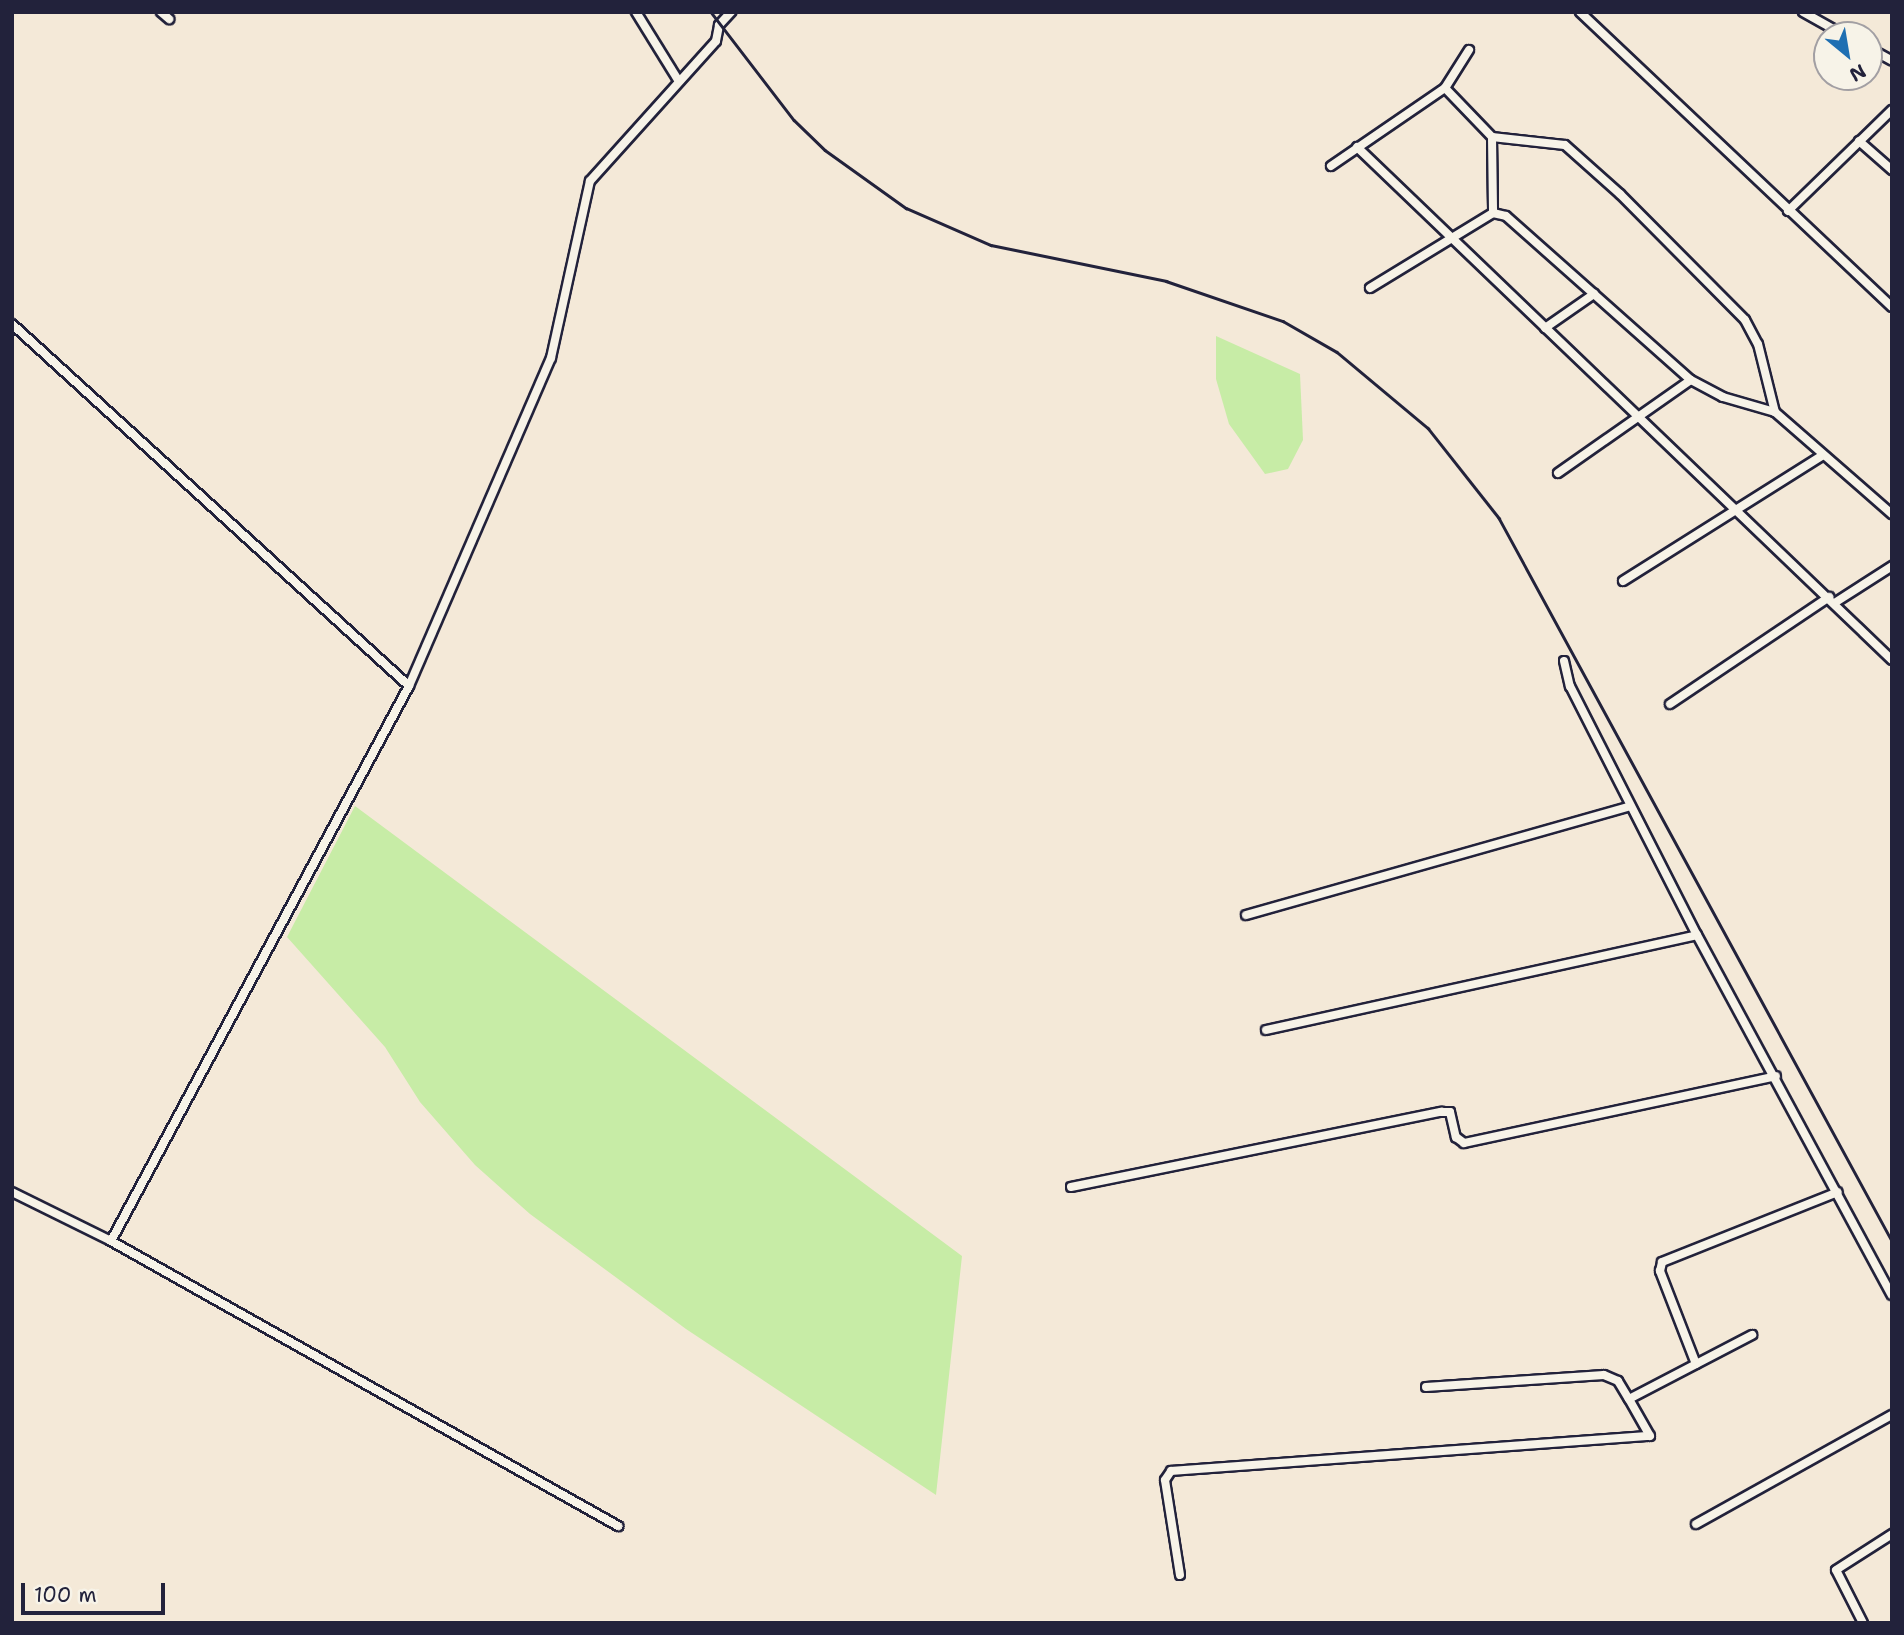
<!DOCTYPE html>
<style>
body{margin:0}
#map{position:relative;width:1904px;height:1635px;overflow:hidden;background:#f4e9d8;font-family:"Shantell Sans",sans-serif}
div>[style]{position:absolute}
.green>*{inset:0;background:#c7eca6}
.roads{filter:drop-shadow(2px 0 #22223b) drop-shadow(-2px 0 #22223b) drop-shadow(0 2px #22223b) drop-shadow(0 -2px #22223b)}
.street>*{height:8px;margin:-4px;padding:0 4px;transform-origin:4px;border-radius:4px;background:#f7f3e8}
.rail>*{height:2.5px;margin:-1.25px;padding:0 1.25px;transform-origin:1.25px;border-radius:1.25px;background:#22223b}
span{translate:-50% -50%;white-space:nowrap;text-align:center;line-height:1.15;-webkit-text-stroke:6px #f7f3e8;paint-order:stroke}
.frame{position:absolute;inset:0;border:14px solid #22223b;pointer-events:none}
.north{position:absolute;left:1813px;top:21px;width:70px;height:70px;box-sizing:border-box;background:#f7f3e8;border:2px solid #a29fa3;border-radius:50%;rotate:150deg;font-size:19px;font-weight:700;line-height:28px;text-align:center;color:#22223b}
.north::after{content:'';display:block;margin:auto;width:24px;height:32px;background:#1f6fb2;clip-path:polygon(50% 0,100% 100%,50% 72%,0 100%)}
.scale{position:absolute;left:21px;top:1583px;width:144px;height:32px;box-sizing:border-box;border:4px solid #22223b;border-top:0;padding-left:9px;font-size:21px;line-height:24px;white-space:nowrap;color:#22223b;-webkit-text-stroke:5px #f7f3e8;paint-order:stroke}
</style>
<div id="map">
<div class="green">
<i style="clip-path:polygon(1216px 336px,1300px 374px,1303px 440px,1288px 469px,1265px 474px,1229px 424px,1216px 379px)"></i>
<i style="clip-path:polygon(355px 806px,962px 1256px,936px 1495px,686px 1329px,530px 1214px,475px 1165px,420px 1102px,385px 1047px,287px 937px)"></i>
</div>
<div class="roads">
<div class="street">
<i style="left:161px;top:12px;width:11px;rotate:41deg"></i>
<i style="left:636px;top:12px;width:80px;rotate:58.3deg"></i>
<i style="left:1580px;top:12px;width:429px;rotate:43.4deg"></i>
<i style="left:1803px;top:12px;width:47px;rotate:29.3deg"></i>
<i style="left:1869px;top:48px;width:26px;rotate:29deg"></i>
<i style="left:1445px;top:88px;width:68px;rotate:46.2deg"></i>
<i style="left:1492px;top:137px;width:73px;rotate:6.3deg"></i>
<i style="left:1565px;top:145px;width:74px;rotate:41.7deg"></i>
<i style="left:1620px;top:194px;width:177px;rotate:45.2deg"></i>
<i style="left:1745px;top:320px;width:27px;rotate:62deg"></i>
<i style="left:1758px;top:344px;width:70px;rotate:76deg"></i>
<i style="left:1492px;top:137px;width:76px;rotate:89.2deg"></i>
<i style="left:1859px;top:141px;width:44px;rotate:41.3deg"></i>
<i style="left:1357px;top:147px;width:741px;rotate:43.8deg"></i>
<i style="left:1331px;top:166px;width:138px;rotate:-34.4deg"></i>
<i style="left:1445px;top:88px;width:45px;rotate:-57.7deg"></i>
<i style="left:1788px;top:211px;width:145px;rotate:-44.2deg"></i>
<i style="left:1370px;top:288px;width:144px;rotate:-31.4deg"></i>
<i style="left:1493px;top:213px;width:13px;rotate:13deg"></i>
<i style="left:1506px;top:216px;width:247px;rotate:41.6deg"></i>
<i style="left:1691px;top:380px;width:36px;rotate:28deg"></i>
<i style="left:1723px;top:397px;width:54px;rotate:16.1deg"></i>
<i style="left:1775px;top:412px;width:155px;rotate:41.1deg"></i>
<i style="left:12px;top:324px;width:537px;rotate:42.36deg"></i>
<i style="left:1545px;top:328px;width:60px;rotate:-34.8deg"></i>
<i style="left:1558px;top:473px;width:162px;rotate:-35deg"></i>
<i style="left:1623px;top:581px;width:236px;rotate:-32.2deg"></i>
<i style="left:1836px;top:602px;width:67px;rotate:-32.7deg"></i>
<i style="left:1564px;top:661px;width:26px;rotate:77deg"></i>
<i style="left:1570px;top:686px;width:280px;rotate:63deg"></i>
<i style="left:1697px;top:935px;width:409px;rotate:61.6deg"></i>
<i style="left:1670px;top:704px;width:192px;rotate:-33.9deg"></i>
<i style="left:1246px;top:915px;width:399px;rotate:-15.8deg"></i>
<i style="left:1266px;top:1030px;width:441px;rotate:-12.4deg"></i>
<i style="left:1071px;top:1187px;width:378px;rotate:-11.5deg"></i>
<i style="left:1441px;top:1112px;width:9px"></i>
<i style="left:1450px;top:1112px;width:26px;rotate:77deg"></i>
<i style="left:1456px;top:1137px;width:10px;rotate:37deg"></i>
<i style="left:1464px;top:1143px;width:319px;rotate:-12.1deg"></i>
<i style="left:12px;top:1192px;width:110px;rotate:26.3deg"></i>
<i style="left:111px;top:1241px;width:630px;rotate:-61.77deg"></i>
<i style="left:409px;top:686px;width:357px;rotate:-66.6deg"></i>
<i style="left:551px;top:358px;width:181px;rotate:-77.6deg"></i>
<i style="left:590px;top:181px;width:188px;rotate:-48deg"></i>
<i style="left:716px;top:41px;width:16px;rotate:-79deg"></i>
<i style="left:719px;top:25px;width:18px;rotate:-47deg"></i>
<i style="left:111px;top:1241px;width:582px;rotate:29.34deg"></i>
<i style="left:1696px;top:1364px;width:100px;rotate:-111.2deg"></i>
<i style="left:1660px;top:1271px;width:9px;rotate:-77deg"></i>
<i style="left:1662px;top:1262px;width:189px;rotate:-21.7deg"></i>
<i style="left:1426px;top:1387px;width:178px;rotate:-3.9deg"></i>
<i style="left:1604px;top:1375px;width:15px;rotate:23deg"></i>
<i style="left:1618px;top:1381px;width:21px;rotate:59deg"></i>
<i style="left:1696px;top:1524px;width:224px;rotate:-29.1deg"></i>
<i style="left:1180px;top:1575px;width:96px;rotate:-99deg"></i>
<i style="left:1165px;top:1480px;width:11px;rotate:-56deg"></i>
<i style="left:1171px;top:1471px;width:480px;rotate:-4.2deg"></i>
<i style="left:1650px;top:1436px;width:43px;rotate:-119.6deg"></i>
<i style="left:1629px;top:1399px;width:139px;rotate:-27.5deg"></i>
<i style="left:1863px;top:1623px;width:59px;rotate:-117deg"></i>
<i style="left:1836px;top:1570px;width:67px;rotate:-32.7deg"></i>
</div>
</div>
<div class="rail">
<i style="left:711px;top:12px;width:136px;rotate:52.5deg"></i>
<i style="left:794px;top:120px;width:43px;rotate:44.1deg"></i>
<i style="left:825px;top:150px;width:100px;rotate:35.6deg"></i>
<i style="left:906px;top:208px;width:93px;rotate:23.5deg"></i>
<i style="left:991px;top:245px;width:179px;rotate:11.6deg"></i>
<i style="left:1166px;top:281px;width:124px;rotate:18.9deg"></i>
<i style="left:1283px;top:321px;width:62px;rotate:29.9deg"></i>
<i style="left:1337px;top:352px;width:119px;rotate:39.9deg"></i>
<i style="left:1428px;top:428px;width:115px;rotate:51.7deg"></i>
<i style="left:1499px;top:518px;width:823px;rotate:61.47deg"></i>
</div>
<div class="frame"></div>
<div class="north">N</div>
<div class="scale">100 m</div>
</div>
